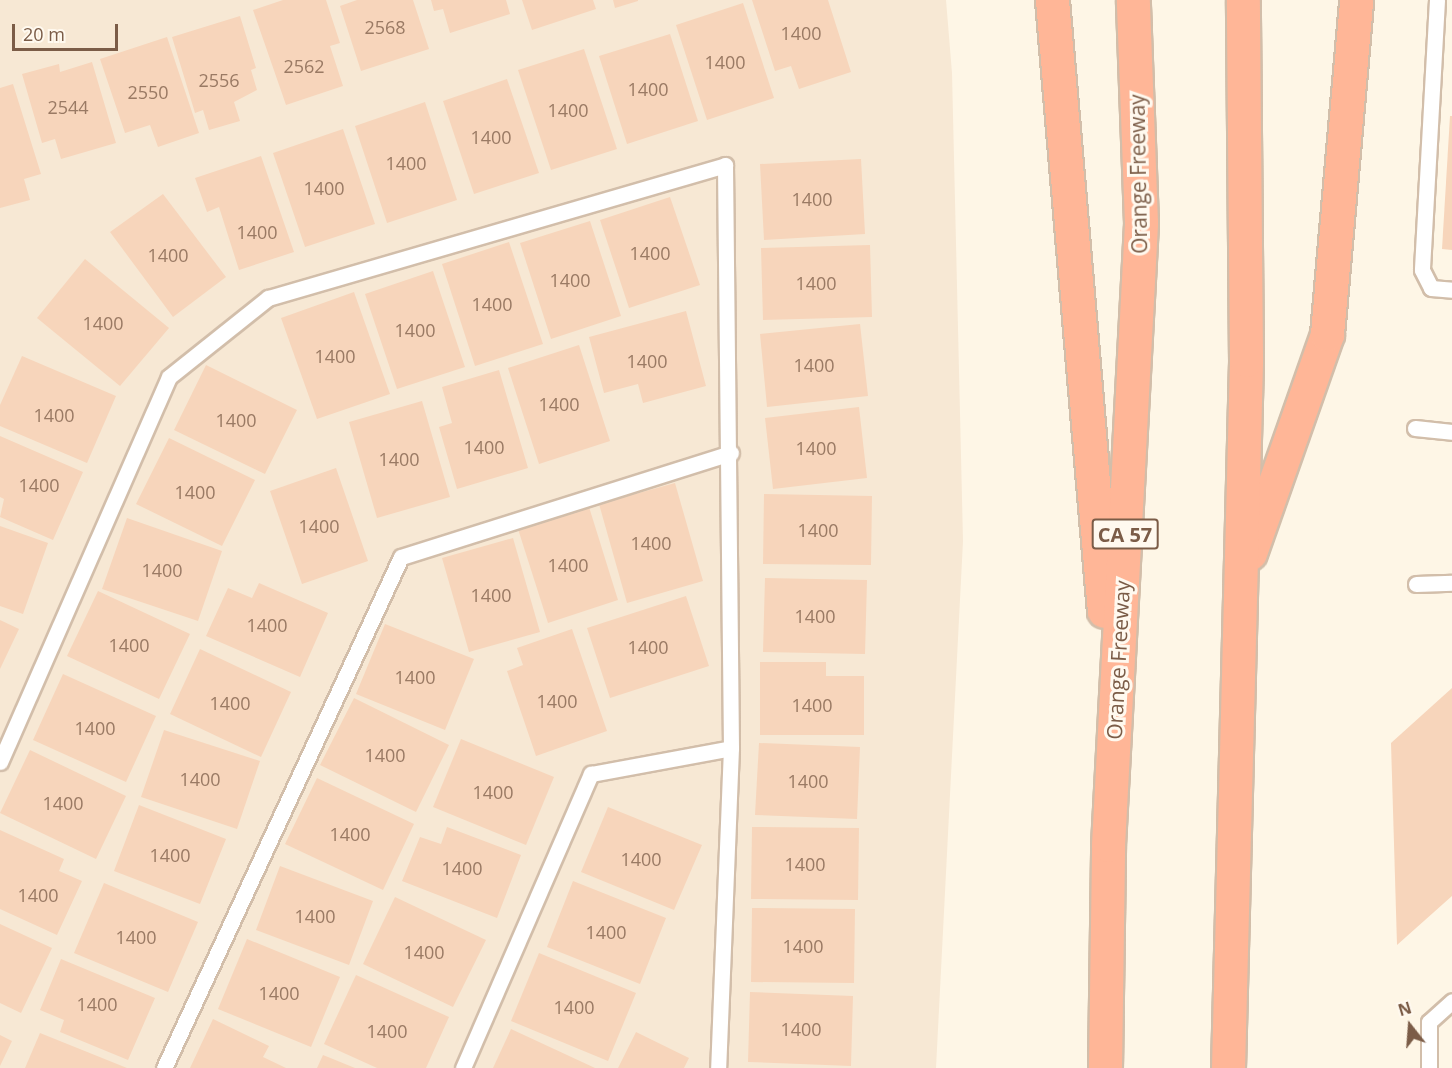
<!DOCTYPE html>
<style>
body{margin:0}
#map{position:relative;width:1452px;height:1068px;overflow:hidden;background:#fef6e6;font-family:"Open Sans",sans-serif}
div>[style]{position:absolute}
.residential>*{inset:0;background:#f7e8d4}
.building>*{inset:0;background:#f7d5bb}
.roads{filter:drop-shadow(2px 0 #d2beaa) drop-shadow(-2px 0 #d2beaa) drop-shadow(0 2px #d2beaa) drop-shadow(0 -2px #d2beaa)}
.lane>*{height:15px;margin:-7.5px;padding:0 7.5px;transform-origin:7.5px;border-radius:7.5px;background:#fff}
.highway>*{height:33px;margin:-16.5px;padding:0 16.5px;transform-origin:16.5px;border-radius:16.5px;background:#ffb697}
span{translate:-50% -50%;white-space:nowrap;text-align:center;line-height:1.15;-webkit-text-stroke:6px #fff9ef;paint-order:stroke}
.number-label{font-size:18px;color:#9a7a64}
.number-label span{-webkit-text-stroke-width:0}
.shield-label span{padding:2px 4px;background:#fff9ef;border:2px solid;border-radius:4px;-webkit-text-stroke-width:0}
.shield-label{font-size:20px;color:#7b5c47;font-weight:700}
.street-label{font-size:21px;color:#7b5c47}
.north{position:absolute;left:1380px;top:996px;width:60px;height:60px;-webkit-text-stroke:4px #fff9ef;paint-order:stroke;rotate:343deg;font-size:16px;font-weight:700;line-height:24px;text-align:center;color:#7b5c47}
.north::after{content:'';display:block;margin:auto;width:21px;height:27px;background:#7b5c47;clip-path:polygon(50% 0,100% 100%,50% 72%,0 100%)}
.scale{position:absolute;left:12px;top:24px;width:106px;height:27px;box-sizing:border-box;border:3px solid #7b5c47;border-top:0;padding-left:8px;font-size:18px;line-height:21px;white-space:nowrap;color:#7b5c47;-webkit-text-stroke:4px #fff9ef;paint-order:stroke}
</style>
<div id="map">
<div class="residential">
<i style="clip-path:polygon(0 0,946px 0,952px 73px,963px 541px,936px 1068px,0 1068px)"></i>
</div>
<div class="building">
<i style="clip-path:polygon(283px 0,326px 0,340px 43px,330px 46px,343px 86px,286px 105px,253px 10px)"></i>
<i style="clip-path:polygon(357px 0,413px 0,429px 49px,361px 71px,340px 6px)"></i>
<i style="clip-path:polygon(431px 0,506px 0,510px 14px,450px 33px,443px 9px,434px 11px)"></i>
<i style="clip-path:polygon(522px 0,593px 0,596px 9px,532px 30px)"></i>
<i style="clip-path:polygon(613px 0,638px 0,638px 1px,615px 8px)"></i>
<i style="clip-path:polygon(752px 0,828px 0,851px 72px,799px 89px,791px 66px,775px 71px)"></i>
<i style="clip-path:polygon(743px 3px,774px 98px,707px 120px,676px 25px)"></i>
<i style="clip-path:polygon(240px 16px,256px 68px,251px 70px,257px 90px,234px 102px,240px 121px,209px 130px,203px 110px,195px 113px,172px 37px)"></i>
<i style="clip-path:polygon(670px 34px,698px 121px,627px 144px,599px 56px)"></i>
<i style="clip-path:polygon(167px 37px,199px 133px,158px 147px,150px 125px,125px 133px,100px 59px)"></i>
<i style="clip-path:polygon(584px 49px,617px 149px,551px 170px,518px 70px)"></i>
<i style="clip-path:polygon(92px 62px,116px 143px,61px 159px,55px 139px,42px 143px,22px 74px,59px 64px,60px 72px)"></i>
<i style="clip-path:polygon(507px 79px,539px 173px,474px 194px,443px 101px)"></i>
<i style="clip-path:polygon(13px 84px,41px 174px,24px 179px,30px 200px,0 208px,0 88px)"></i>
<i style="clip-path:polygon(425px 102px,457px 200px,387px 223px,355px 126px)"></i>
<i style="clip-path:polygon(1450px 116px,1452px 116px,1452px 250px,1442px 249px)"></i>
<i style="clip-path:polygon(343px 129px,375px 224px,305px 247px,273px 153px)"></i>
<i style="clip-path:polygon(261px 156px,294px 252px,239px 270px,219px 207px,207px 212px,195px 178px)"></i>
<i style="clip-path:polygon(861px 159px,865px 234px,764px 240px,760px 164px)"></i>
<i style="clip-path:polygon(163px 194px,226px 277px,173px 317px,110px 232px)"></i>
<i style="clip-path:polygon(670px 197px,700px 285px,629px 308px,600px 220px)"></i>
<i style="clip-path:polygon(590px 221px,621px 316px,551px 339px,520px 243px)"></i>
<i style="clip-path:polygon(509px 242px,543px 344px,475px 366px,442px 264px)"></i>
<i style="clip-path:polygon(870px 245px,872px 317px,763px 320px,761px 248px)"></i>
<i style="clip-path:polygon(85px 259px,169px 328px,120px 386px,37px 318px)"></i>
<i style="clip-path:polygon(433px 271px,465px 367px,397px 389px,365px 294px)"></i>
<i style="clip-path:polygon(354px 292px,390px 394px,317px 419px,281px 318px)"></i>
<i style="clip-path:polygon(686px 311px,706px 386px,643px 403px,638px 384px,604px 393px,589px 337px)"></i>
<i style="clip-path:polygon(860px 324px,868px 396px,767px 407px,760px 334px)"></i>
<i style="clip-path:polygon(579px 345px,610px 441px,539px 464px,508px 368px)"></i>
<i style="clip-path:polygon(22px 356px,116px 396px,87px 463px,0 426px,0 405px)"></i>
<i style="clip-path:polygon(206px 365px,297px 410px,265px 474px,174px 430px)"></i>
<i style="clip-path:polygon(499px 370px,528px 468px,457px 489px,439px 427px,452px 423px,442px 387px)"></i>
<i style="clip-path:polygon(422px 401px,450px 497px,377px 518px,349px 422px)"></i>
<i style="clip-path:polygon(859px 407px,867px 478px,773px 489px,765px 418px)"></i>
<i style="clip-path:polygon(0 436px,83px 472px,53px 540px,0 517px,4px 499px,0 497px)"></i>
<i style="clip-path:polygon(169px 438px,255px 480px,222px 546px,136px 504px)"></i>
<i style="clip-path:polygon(336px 468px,368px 561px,302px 584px,270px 491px)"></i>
<i style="clip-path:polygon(675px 483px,703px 581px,627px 603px,599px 504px)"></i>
<i style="clip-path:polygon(764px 494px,872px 496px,871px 565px,763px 564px)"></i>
<i style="clip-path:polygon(589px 507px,618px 600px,548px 623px,518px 529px)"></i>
<i style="clip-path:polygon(127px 518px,222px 551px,198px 621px,102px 589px)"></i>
<i style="clip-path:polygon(0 526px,48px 543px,23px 614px,0 606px)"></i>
<i style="clip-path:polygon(513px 538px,540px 632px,469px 652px,442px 558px)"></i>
<i style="clip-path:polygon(765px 578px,867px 580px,865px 654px,763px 652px)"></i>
<i style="clip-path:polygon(259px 583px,328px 613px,300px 677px,206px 636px,228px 588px,252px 598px)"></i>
<i style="clip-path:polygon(98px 591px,190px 634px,159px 699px,67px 656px)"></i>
<i style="clip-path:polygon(686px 596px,709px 666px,610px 698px,587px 628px)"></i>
<i style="clip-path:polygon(0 620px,19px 629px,0 669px)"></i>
<i style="clip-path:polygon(385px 624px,474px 659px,445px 730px,356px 694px)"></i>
<i style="clip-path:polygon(572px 629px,607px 731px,536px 756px,507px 671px,523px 665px,517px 648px)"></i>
<i style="clip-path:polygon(200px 649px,291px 692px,261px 757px,170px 714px)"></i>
<i style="clip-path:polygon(760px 662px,826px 662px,826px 676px,864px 676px,864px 735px,760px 735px)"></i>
<i style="clip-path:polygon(63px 674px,156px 716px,126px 782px,33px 740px)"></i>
<i style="clip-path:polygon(1452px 688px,1452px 896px,1397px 945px,1391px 743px)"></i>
<i style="clip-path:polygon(354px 698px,449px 745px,416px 812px,320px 765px)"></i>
<i style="clip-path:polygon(164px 730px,260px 761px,237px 829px,141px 797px)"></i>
<i style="clip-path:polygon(461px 739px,554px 777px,526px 845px,433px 807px)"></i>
<i style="clip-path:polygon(759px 743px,860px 747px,857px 819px,755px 815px)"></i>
<i style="clip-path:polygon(30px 750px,126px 796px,96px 859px,0 813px)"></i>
<i style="clip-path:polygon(317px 778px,414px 824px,383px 890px,285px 844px)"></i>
<i style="clip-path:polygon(139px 805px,226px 839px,200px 904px,114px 871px)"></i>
<i style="clip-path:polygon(608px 807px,702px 845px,674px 910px,581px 872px)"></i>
<i style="clip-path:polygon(447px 827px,521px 855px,497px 918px,402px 881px,420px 837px,441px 844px)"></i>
<i style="clip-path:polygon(752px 827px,859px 828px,858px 900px,751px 899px)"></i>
<i style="clip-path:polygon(0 830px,64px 859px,59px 871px,82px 881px,57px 935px,0 909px)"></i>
<i style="clip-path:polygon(280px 866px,373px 901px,349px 965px,256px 930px)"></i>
<i style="clip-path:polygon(573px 881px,666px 918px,640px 984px,547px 947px)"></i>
<i style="clip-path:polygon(104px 883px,198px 922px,168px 992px,74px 953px)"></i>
<i style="clip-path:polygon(395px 897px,486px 940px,453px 1007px,363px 964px)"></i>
<i style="clip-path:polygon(752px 908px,855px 909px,854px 983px,751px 982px)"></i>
<i style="clip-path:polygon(0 924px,52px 948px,21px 1013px,0 1003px)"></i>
<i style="clip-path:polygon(247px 939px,340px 977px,311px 1047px,218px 1009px)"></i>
<i style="clip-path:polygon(539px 953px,636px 993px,608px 1061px,511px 1021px)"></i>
<i style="clip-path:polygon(61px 959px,155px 998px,128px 1060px,60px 1032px,64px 1020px,40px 1010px)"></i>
<i style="clip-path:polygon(356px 975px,449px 1017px,426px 1068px,377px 1068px,324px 1044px)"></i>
<i style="clip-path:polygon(750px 992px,853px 996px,851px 1066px,748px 1062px)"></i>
<i style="clip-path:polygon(213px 1019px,269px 1046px,263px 1057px,286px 1068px,190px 1068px)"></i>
<i style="clip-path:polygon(511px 1029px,595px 1068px,493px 1068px)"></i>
<i style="clip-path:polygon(636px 1032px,689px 1058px,684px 1068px,618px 1068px)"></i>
<i style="clip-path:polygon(40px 1033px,127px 1068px,25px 1068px)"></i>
<i style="clip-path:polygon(0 1035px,12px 1041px,0 1066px)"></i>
<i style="clip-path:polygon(323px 1055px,355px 1068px,317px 1068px)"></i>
</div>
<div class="roads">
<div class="lane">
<i style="left:1437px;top:0;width:270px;rotate:93.2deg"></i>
<i style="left:1422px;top:270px;width:20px;rotate:63deg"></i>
<i style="left:1431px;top:288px;width:21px;rotate:5deg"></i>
<i style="left:1415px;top:428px;width:37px;rotate:6deg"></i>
<i style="left:1416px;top:584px;width:36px;rotate:-2deg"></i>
<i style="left:0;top:762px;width:420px;rotate:-66.3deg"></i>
<i style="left:169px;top:377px;width:127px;rotate:-38.6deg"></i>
<i style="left:268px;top:298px;width:476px;rotate:-16.2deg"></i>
<i style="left:725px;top:165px;width:583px;rotate:89.41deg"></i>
<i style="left:731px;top:748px;width:320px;rotate:92.3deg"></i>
<i style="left:164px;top:1068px;width:563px;rotate:-65.12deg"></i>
<i style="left:401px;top:557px;width:346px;rotate:-17.5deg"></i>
<i style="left:463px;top:1068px;width:321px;rotate:-66.5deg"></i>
<i style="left:591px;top:774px;width:142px;rotate:-10.5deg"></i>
<i style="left:1429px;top:1068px;width:46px;rotate:-90deg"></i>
<i style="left:1429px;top:1022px;width:31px;rotate:-42deg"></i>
</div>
<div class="highway">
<i style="left:1052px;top:0;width:613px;rotate:85.14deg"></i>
<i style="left:1250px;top:553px;width:232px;rotate:-70.6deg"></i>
<i style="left:1327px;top:334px;width:335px;rotate:-85deg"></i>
<i style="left:1105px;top:1068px;width:223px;rotate:-89.2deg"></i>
<i style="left:1108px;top:845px;width:623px;rotate:-86.96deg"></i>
<i style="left:1141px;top:223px;width:223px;rotate:-92.1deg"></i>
<i style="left:1228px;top:1068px;width:708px;rotate:-88.54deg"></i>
<i style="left:1246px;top:360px;width:360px;rotate:-90.5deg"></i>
</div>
</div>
<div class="number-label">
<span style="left:385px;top:27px">2568</span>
<span style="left:801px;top:33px">1400</span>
<span style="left:725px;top:62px">1400</span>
<span style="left:304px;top:66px">2562</span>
<span style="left:219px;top:80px">2556</span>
<span style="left:648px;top:89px">1400</span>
<span style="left:148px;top:92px">2550</span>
<span style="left:68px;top:107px">2544</span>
<span style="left:568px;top:110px">1400</span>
<span style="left:491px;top:137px">1400</span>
<span style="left:406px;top:163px">1400</span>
<span style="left:324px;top:188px">1400</span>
<span style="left:812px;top:199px">1400</span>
<span style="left:257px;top:232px">1400</span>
<span style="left:650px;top:253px">1400</span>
<span style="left:168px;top:255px">1400</span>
<span style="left:570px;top:280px">1400</span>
<span style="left:816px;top:283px">1400</span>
<span style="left:492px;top:304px">1400</span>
<span style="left:103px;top:323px">1400</span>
<span style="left:415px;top:330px">1400</span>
<span style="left:335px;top:356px">1400</span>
<span style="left:647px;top:361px">1400</span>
<span style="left:814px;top:365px">1400</span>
<span style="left:559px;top:404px">1400</span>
<span style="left:54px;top:415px">1400</span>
<span style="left:236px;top:420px">1400</span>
<span style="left:484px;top:447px">1400</span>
<span style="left:816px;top:448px">1400</span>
<span style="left:399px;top:459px">1400</span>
<span style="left:39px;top:485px">1400</span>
<span style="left:195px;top:492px">1400</span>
<span style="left:319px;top:526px">1400</span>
<span style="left:818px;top:530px">1400</span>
<span style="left:651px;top:543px">1400</span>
<span style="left:568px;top:565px">1400</span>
<span style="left:162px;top:570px">1400</span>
<span style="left:491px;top:595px">1400</span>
<span style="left:815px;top:616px">1400</span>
<span style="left:267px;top:625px">1400</span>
<span style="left:129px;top:645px">1400</span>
<span style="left:648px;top:647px">1400</span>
<span style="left:415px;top:677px">1400</span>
<span style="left:557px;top:701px">1400</span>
<span style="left:230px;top:703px">1400</span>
<span style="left:812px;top:705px">1400</span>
<span style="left:95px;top:728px">1400</span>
<span style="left:385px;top:755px">1400</span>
<span style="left:200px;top:779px">1400</span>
<span style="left:808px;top:781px">1400</span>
<span style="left:493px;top:792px">1400</span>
<span style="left:63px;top:803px">1400</span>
<span style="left:350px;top:834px">1400</span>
<span style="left:170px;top:855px">1400</span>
<span style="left:641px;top:859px">1400</span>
<span style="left:805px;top:864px">1400</span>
<span style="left:462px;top:868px">1400</span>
<span style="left:38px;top:895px">1400</span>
<span style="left:315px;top:916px">1400</span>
<span style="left:606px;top:932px">1400</span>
<span style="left:136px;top:937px">1400</span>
<span style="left:803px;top:946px">1400</span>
<span style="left:424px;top:952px">1400</span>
<span style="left:279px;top:993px">1400</span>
<span style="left:97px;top:1004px">1400</span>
<span style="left:574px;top:1007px">1400</span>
<span style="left:801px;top:1029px">1400</span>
<span style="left:387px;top:1031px">1400</span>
</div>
<div class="shield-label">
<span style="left:1125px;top:534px">CA 57</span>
</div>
<div class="street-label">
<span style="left:1138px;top:174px;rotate:-91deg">Orange Freeway</span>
<span style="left:1118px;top:660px;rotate:-87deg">Orange Freeway</span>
</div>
<div class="north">N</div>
<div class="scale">20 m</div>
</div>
